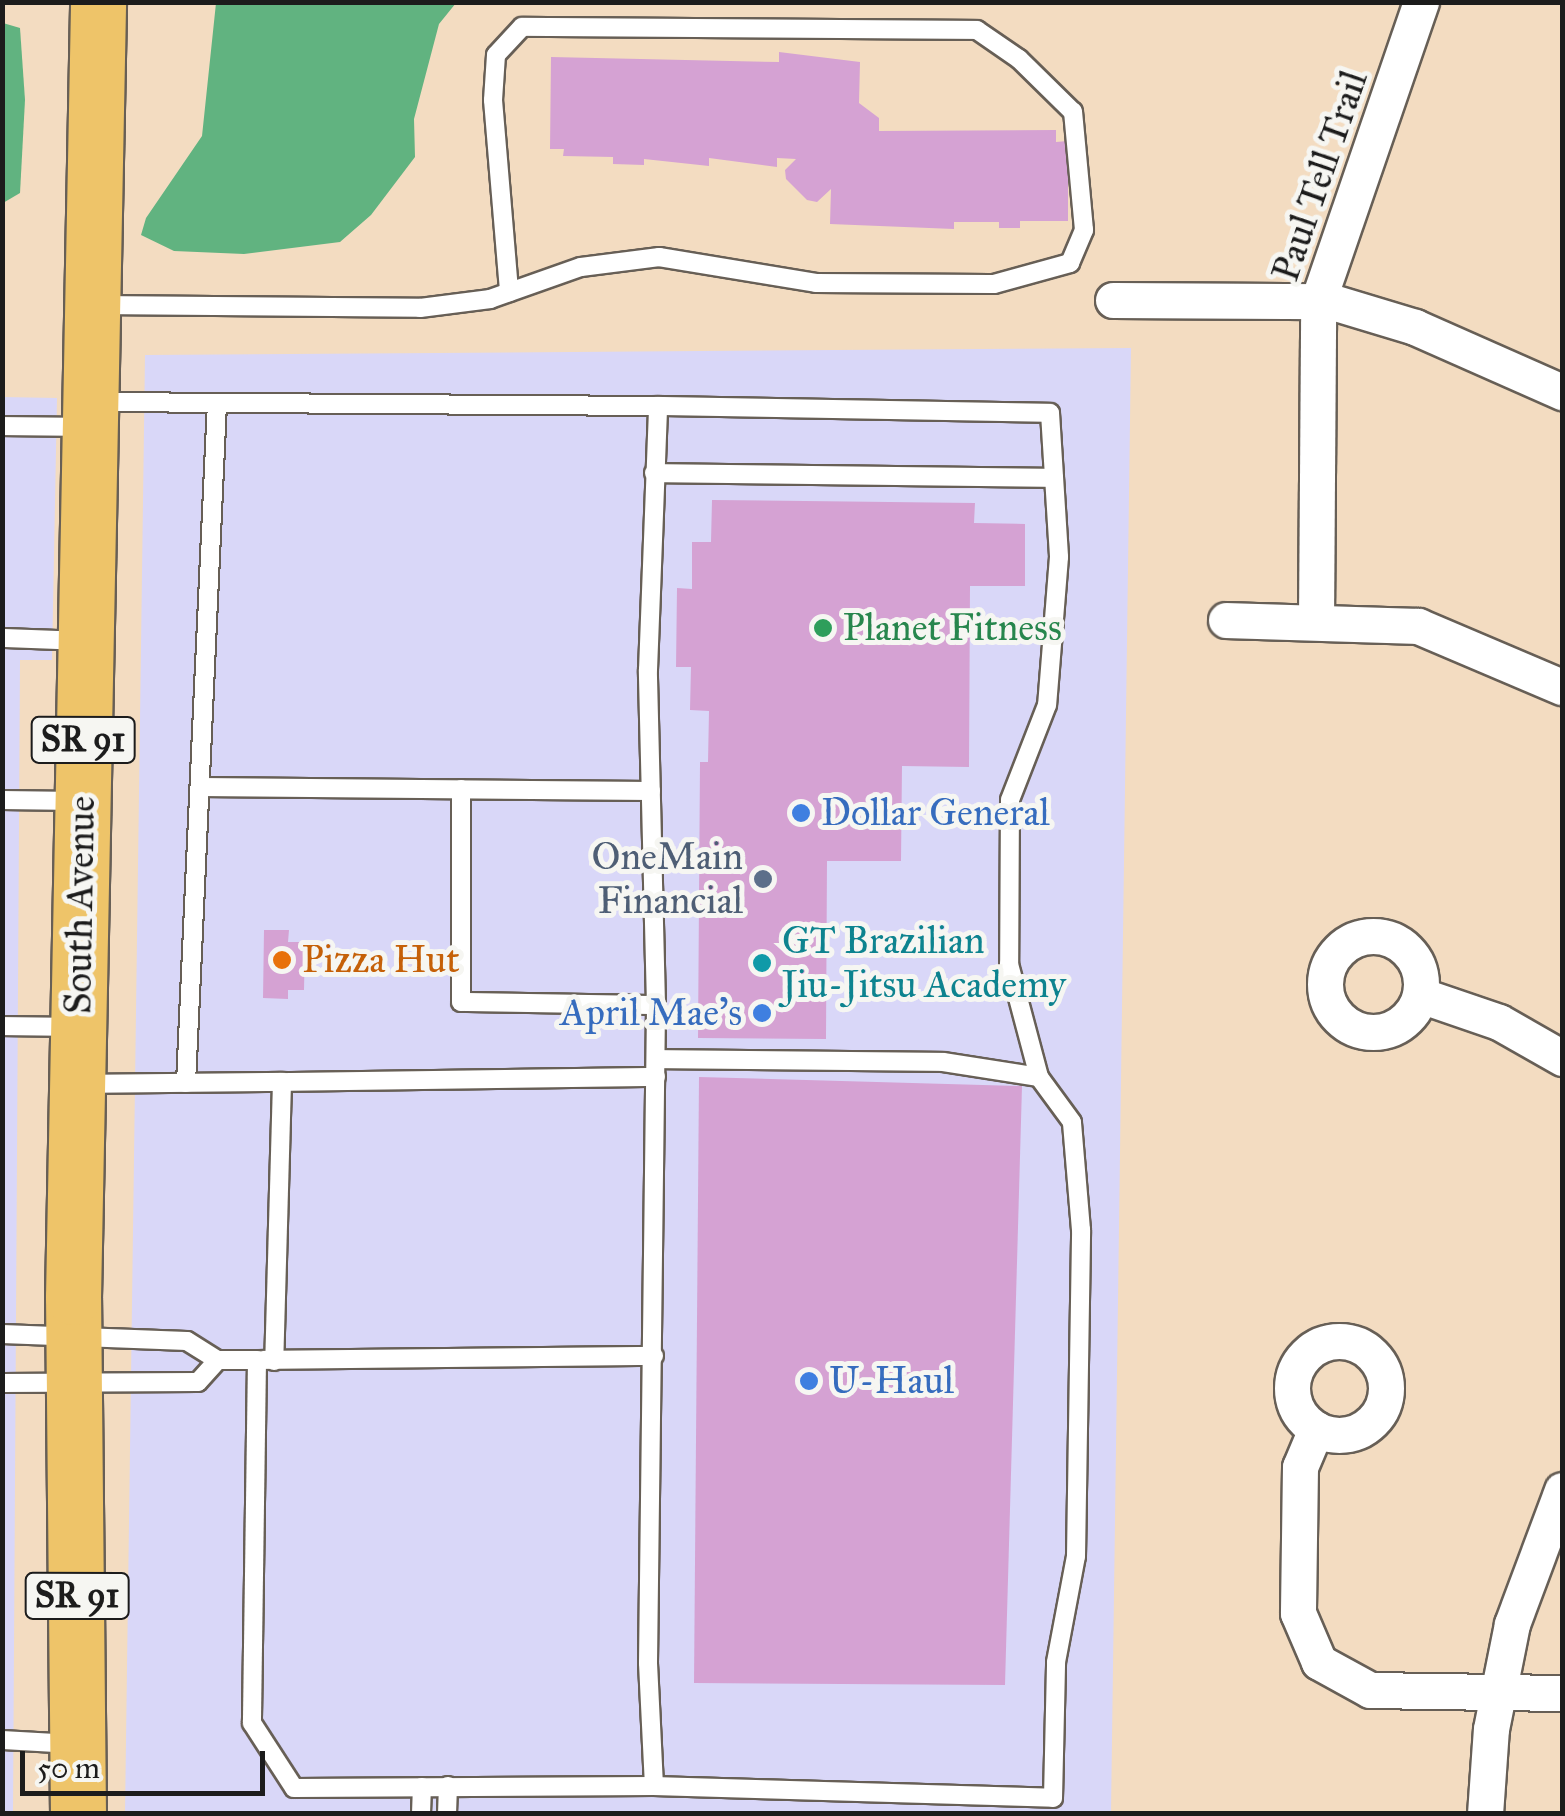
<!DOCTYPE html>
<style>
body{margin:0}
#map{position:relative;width:1565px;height:1816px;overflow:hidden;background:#f3dcc1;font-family:"IM FELL Great Primer",serif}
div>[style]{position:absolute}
.built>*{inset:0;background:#d9d7f8}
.forest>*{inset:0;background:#61b380}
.building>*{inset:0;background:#d5a2d3}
.roads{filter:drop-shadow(2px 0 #675f56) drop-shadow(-2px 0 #675f56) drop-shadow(0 2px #675f56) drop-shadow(0 -2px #675f56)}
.service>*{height:18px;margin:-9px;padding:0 9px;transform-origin:9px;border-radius:9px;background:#fff}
.minor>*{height:35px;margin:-17.5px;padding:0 17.5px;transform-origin:17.5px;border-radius:17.5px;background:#fff}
.minor>.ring{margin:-17.5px;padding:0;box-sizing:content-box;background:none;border:35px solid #fff;border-radius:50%}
.primary>*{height:55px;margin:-27.5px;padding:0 27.5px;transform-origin:27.5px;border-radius:27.5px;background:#eec469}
.dots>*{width:28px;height:28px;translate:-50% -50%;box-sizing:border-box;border:5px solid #f6f6f2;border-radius:50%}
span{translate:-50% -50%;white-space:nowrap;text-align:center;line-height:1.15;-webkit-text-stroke:10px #f6f6f2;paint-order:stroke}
.shield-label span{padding:2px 8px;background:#f6f6f2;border:2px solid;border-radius:8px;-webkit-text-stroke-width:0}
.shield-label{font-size:35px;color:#1c1c1c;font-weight:700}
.street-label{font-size:38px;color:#1c1c1c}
.leisure-label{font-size:38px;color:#27864d}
.left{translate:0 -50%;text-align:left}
.shop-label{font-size:38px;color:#366cbe}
.right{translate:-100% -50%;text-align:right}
.service-label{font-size:38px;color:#4e5e75}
.culture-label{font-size:38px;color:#0d838f}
.food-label{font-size:38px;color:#c56008}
.frame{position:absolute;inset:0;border:5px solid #1c1c1c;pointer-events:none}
.scale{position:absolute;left:20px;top:1751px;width:245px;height:45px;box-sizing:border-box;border:5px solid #1c1c1c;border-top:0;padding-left:12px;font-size:30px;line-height:35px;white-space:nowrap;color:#1c1c1c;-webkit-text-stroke:8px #f6f6f2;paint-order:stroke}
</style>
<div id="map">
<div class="built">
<i style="clip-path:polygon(1131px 348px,1111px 1813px,125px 1814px,145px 355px)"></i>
<i style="clip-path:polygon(2px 397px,57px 398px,52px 660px,20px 660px,13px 1813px,3px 1814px)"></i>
</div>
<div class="forest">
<i style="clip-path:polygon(216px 3px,456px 3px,439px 24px,414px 119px,415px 157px,371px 215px,340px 242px,244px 254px,174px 251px,141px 235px,146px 218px,202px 136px)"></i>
<i style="clip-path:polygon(3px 23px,20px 28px,25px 100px,20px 193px,3px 203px)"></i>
</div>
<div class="building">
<i style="clip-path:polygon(779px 52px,860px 62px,859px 103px,879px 118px,879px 131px,1056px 130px,1056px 142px,1068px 141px,1068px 221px,1020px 221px,1020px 228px,999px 228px,999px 222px,954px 222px,954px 229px,830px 224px,831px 189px,817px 202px,807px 200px,786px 179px,785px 170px,796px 159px,777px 158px,777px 167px,709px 158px,709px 166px,644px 159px,644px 165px,613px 164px,613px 157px,563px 156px,564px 149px,550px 149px,551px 57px,779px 62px)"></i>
<i style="clip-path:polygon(712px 500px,975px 503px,974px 523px,1025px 524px,1025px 586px,970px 586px,969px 767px,902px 766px,901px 861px,827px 861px,826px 1039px,698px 1038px,700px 762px,708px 762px,709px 711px,690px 710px,691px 667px,676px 667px,677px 588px,692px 589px,692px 542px,711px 542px)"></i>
<i style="clip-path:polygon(264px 930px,289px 930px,288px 942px,305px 942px,304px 990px,288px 990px,288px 999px,263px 998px)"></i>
<i style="clip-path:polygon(699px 1077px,1022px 1086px,1005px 1685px,694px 1683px)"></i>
</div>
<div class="roads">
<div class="service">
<i style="left:97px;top:305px;width:323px;rotate:0.5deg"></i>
<i style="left:420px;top:308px;width:71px;rotate:-7.3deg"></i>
<i style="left:490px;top:299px;width:96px;rotate:-19.4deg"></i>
<i style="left:581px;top:267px;width:79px;rotate:-7.3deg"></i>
<i style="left:659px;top:257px;width:159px;rotate:9.4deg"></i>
<i style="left:816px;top:283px;width:178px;rotate:0.3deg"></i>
<i style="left:994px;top:284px;width:79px;rotate:-15.4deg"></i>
<i style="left:1070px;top:263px;width:36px;rotate:-67deg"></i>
<i style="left:1084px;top:230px;width:119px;rotate:-95.3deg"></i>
<i style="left:1073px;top:112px;width:76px;rotate:-135.5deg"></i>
<i style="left:1019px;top:59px;width:51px;rotate:-145.4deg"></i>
<i style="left:977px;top:30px;width:455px;rotate:-179.6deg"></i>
<i style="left:522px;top:27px;width:38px;rotate:133deg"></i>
<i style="left:496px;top:55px;width:45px;rotate:93.8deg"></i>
<i style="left:493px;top:100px;width:193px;rotate:85.2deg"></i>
<i style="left:658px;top:406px;width:392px;rotate:1deg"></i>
<i style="left:1050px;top:413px;width:144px;rotate:86.4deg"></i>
<i style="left:1059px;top:557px;width:148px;rotate:94.6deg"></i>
<i style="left:1047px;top:705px;width:102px;rotate:111.3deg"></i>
<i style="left:1010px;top:800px;width:164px;rotate:90.3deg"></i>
<i style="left:1009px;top:964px;width:117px;rotate:75.1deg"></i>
<i style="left:2px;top:426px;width:82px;rotate:0.7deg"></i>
<i style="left:654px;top:473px;width:400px;rotate:0.7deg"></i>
<i style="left:2px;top:638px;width:80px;rotate:2.1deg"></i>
<i style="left:200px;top:787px;width:451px;rotate:0.5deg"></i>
<i style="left:461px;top:789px;width:213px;rotate:90deg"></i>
<i style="left:461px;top:1002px;width:195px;rotate:0.9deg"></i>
<i style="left:2px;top:800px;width:75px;rotate:0.8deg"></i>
<i style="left:2px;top:1026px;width:70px;rotate:0.8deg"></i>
<i style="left:282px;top:1082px;width:374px;rotate:-0.8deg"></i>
<i style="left:186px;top:1083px;width:681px;rotate:-87.39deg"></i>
<i style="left:82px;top:1084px;width:200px;rotate:-0.6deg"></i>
<i style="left:282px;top:1082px;width:279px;rotate:91.6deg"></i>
<i style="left:2px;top:1334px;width:185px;rotate:2.2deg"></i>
<i style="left:187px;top:1341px;width:36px;rotate:32deg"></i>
<i style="left:218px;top:1360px;width:39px"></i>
<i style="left:257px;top:1360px;width:363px;rotate:90.8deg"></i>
<i style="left:252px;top:1723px;width:77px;rotate:57.1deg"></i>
<i style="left:294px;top:1788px;width:360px;rotate:-0.3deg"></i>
<i style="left:654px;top:1786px;width:123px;rotate:-92.8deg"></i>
<i style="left:648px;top:1663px;width:658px;rotate:-89.3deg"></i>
<i style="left:656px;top:1005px;width:335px;rotate:-91.4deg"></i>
<i style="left:648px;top:670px;width:264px;rotate:-87.8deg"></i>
<i style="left:658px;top:406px;width:563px;rotate:-179.59deg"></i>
<i style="left:263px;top:1360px;width:391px;rotate:-0.6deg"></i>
<i style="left:2px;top:1383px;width:196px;rotate:-0.3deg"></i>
<i style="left:198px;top:1382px;width:30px;rotate:-48deg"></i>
<i style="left:2px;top:1740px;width:71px;rotate:3.2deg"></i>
<i style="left:654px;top:1786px;width:399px;rotate:1.7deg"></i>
<i style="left:1053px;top:1798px;width:136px;rotate:-88.7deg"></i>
<i style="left:1056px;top:1662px;width:108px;rotate:-79.3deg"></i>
<i style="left:1076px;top:1556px;width:326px;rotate:-89.1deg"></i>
<i style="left:1081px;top:1230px;width:108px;rotate:-94.8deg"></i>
<i style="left:1072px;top:1122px;width:56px;rotate:-126.3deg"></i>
<i style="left:1039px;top:1077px;width:97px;rotate:-171.1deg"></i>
<i style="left:943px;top:1062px;width:287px;rotate:-179.4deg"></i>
<i style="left:421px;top:1814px;width:27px;rotate:-88deg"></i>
<i style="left:447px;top:1814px;width:28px;rotate:-88deg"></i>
</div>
<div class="minor">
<i style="left:1113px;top:300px;width:216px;rotate:0.3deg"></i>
<i style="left:1329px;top:301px;width:90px;rotate:16.8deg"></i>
<i style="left:1415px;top:327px;width:161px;rotate:23.9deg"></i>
<i style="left:1226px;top:620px;width:192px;rotate:1.8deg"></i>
<i style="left:1418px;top:626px;width:156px;rotate:23deg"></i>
<i style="left:1316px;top:621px;width:320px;rotate:-89.6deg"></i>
<i style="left:1318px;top:301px;width:316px;rotate:-71deg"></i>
<i class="ring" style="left:1325px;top:936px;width:61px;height:61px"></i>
<i style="left:1420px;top:995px;width:83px;rotate:18.9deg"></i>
<i style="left:1499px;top:1022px;width:73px;rotate:29.7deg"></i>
<i class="ring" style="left:1292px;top:1341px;width:59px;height:59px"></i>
<i style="left:1316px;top:1429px;width:41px;rotate:112.8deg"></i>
<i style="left:1300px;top:1467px;width:146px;rotate:90.8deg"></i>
<i style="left:1298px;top:1613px;width:53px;rotate:66.8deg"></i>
<i style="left:1319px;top:1662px;width:58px;rotate:28.8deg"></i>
<i style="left:1370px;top:1690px;width:192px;rotate:0.9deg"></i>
<i style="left:1485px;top:1814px;width:85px;rotate:-86deg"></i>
<i style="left:1491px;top:1729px;width:107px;rotate:-78.7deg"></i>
<i style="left:1512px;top:1624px;width:143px;rotate:-69.5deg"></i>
</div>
<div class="primary">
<i style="left:78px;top:1814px;width:517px;rotate:-90.55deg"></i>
<i style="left:73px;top:1297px;width:1295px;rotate:-88.89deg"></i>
</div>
</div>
<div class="dots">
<i style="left:823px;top:628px;background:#2e9e5b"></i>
<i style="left:801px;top:813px;background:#3f7fe0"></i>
<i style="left:763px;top:879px;background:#5c6f8a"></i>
<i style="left:282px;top:960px;background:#e8710a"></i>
<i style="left:762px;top:963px;background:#0f9aa8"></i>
<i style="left:762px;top:1013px;background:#3f7fe0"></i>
<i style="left:809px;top:1381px;background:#3f7fe0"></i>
</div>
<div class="shield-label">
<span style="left:83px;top:740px">SR 91</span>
<span style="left:77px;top:1596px">SR 91</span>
</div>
<div class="street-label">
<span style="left:1320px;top:176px;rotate:-71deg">Paul Tell Trail</span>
<span style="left:80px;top:905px;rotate:-89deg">South Avenue</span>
</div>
<div class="leisure-label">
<span class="left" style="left:843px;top:628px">Planet Fitness</span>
</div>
<div class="shop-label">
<span class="left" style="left:821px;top:813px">Dollar General</span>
<span class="right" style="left:742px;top:1013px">April Mae's</span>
<span class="left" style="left:829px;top:1381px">U-Haul</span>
</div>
<div class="service-label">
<span class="right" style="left:743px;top:879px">OneMain<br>Financial</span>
</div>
<div class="culture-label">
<span class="left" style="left:782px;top:963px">GT Brazilian<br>Jiu-Jitsu Academy</span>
</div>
<div class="food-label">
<span class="left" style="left:302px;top:960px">Pizza Hut</span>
</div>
<div class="frame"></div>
<div class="scale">50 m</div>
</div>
